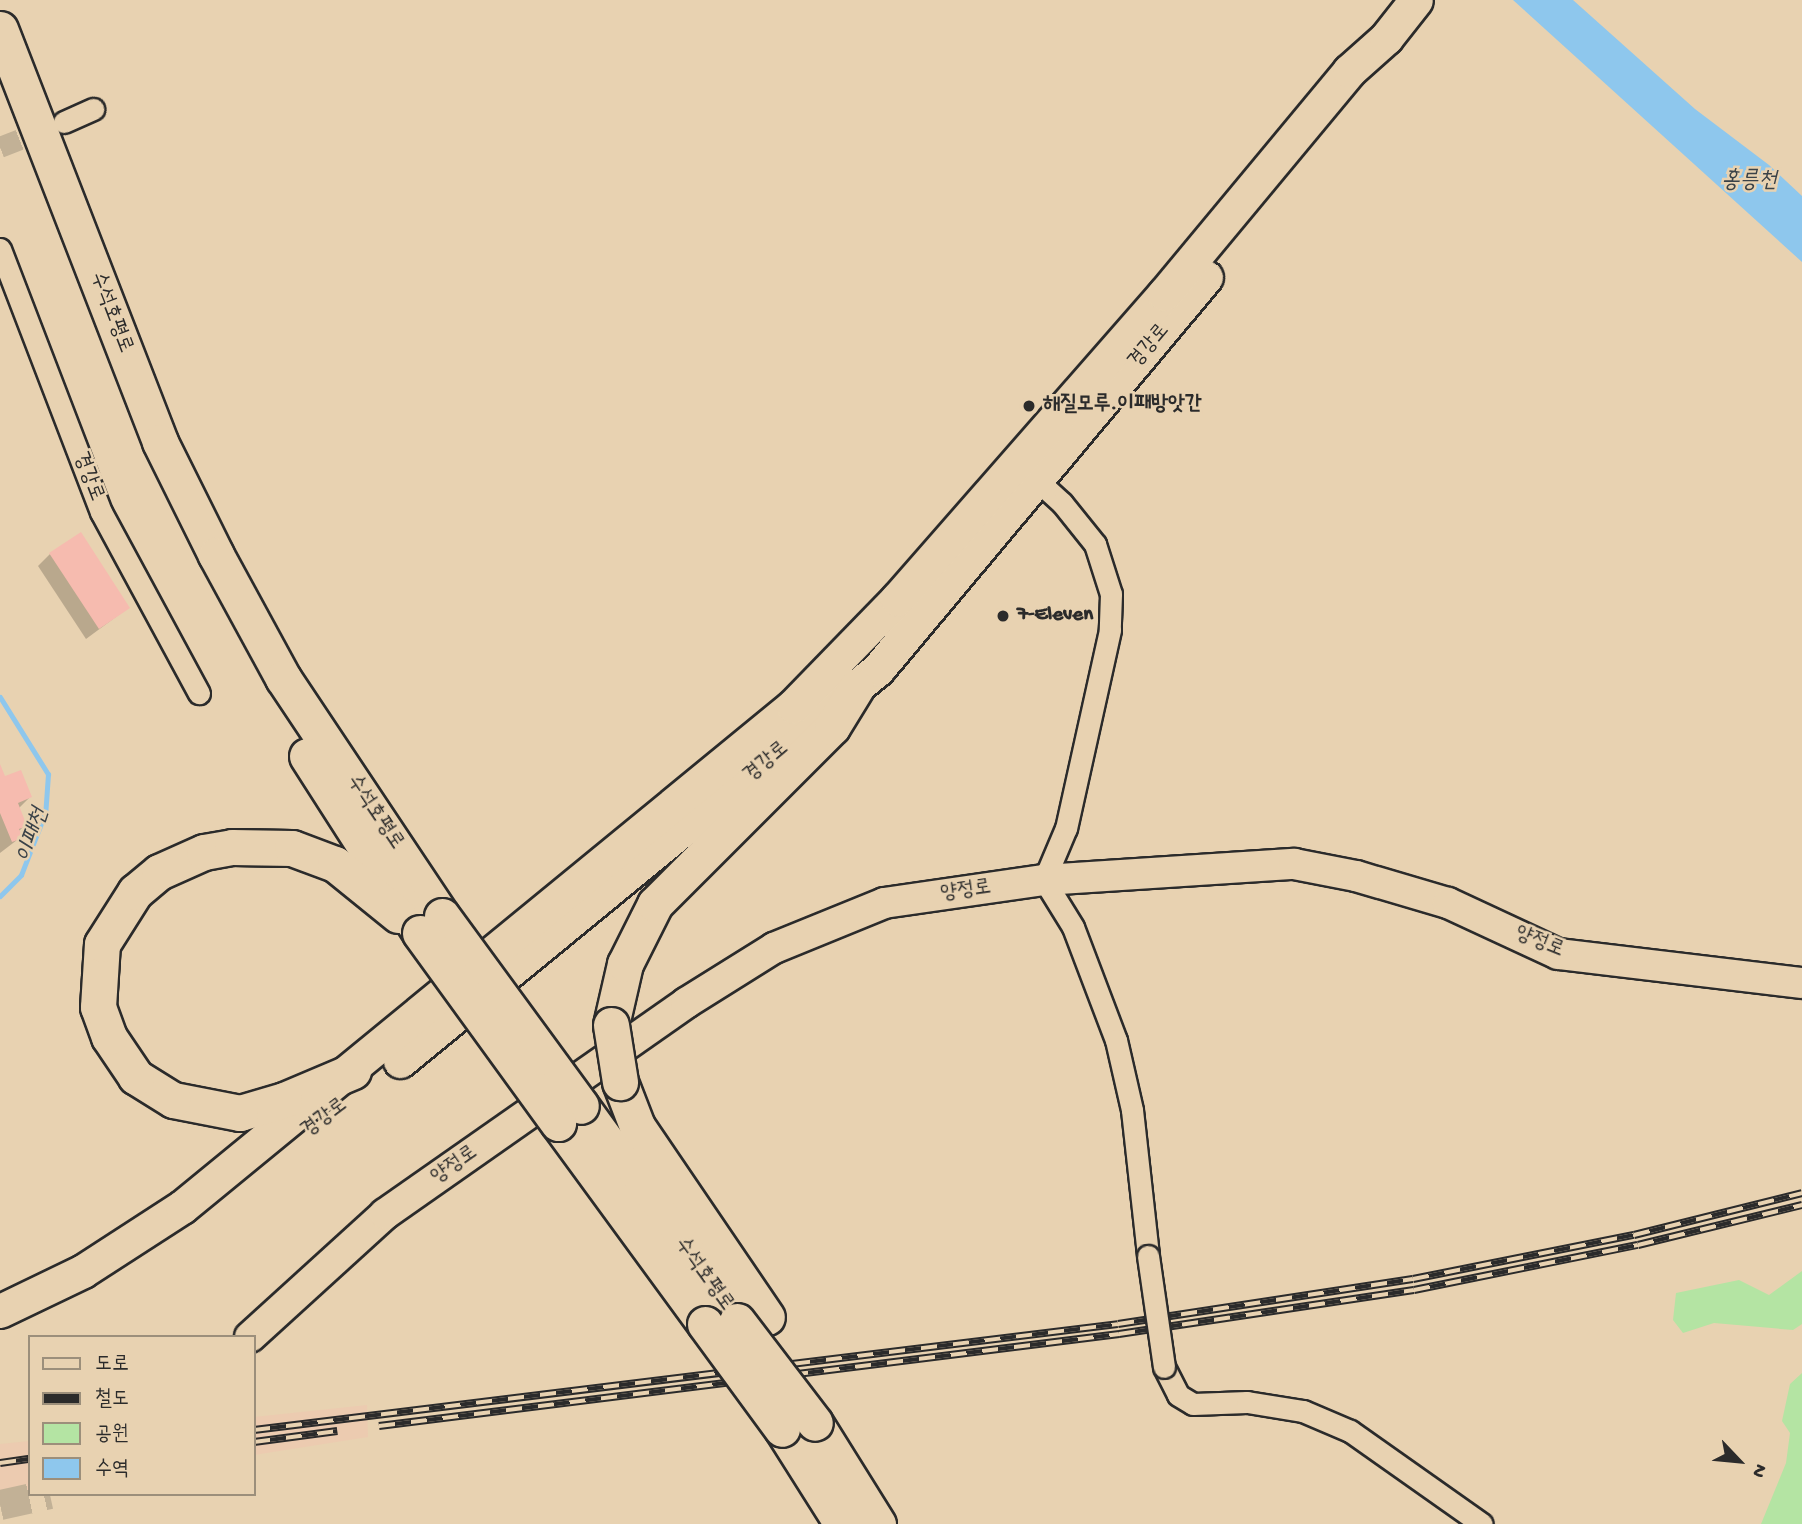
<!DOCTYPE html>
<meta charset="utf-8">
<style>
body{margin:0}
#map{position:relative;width:1802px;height:1524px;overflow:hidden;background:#e8d2b1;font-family:"Gochi Hand","Poor Story",sans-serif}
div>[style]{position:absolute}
.built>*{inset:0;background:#eccbb0}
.green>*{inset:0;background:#b4e4a3}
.water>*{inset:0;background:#8ec7ed}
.shadow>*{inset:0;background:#0003}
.stream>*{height:5px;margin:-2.5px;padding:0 2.5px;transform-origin:2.5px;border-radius:2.5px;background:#8ec7ed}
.building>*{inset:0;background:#f6bbaf}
.minor-tunnel>*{height:21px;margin-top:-10.5px;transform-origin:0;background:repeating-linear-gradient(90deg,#c2b196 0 21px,transparent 0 31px)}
.secondary-tunnel>*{height:30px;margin-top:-15px;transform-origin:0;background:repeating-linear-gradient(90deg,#c2b196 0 30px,transparent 0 45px)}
.roads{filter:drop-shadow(2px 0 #2b2b2b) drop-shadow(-2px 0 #2b2b2b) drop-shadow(0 2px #2b2b2b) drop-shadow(0 -2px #2b2b2b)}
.minor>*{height:21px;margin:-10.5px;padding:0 10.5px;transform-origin:10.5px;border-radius:10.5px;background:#e8d2b1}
.secondary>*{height:30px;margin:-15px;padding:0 15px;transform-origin:15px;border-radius:15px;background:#e8d2b1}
.primary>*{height:33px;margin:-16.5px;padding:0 16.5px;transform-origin:16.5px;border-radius:16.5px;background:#e8d2b1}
.trunk>*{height:35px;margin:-17.5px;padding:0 17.5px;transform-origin:17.5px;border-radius:17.5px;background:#e8d2b1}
.rail>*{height:8px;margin-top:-4px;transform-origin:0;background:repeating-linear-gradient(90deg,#e8d2b1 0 16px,#2b2b2b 0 32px);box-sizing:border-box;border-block:2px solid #2b2b2b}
.bridges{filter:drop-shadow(2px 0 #2b2b2b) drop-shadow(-2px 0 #2b2b2b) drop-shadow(0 2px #2b2b2b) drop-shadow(0 -2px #2b2b2b)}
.minor-bridge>*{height:21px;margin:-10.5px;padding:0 10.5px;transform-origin:10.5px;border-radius:10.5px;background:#e8d2b1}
.trunk-bridge>*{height:35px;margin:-17.5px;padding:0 17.5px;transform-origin:17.5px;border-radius:17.5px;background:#e8d2b1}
.dots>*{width:19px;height:19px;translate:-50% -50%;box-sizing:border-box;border:4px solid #e8d2b1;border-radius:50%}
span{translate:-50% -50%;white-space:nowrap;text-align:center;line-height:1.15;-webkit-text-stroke:5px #e8d2b1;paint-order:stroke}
.street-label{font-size:21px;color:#2b2b2b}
.poi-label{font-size:21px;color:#2b2b2b;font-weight:700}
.left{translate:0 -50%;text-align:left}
.water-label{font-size:23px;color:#3a4248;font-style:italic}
.legend{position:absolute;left:28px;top:1335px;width:228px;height:161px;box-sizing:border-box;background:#e8d2b1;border:2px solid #9c8f7b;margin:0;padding:9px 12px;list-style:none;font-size:21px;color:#2b2b2b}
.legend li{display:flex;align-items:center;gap:14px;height:35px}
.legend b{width:35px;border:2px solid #9c8f7b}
.north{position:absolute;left:1704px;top:1426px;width:70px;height:70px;-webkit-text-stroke:5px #e8d2b1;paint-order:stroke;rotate:116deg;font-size:19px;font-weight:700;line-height:28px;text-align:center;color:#2b2b2b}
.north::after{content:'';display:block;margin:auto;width:24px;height:32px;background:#2b2b2b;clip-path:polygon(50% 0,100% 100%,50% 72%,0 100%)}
</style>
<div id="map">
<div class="built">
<i style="clip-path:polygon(367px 1405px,368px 1437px,254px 1455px,254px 1417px)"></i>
<i style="clip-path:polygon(30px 1441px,30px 1490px,0 1494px,0 1444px)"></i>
</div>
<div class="green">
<i style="clip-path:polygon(1802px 1271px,1802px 1324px,1793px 1330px,1714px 1323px,1683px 1333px,1673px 1320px,1676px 1293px,1739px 1280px,1769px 1295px)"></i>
<i style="clip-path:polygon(1802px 1373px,1802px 1524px,1761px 1524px,1786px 1463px,1790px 1433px,1782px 1421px,1790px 1384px)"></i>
</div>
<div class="water">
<i style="clip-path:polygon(1513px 0,1573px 0,1695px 109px,1769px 165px,1802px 196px,1802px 262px)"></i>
</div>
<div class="shadow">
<i style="clip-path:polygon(50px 554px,128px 608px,86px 639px,38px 566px)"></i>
<i style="clip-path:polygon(0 768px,4px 779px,30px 797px,18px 809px,25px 825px,18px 832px,21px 837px,0 853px)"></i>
</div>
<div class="stream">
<i style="left:0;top:697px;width:91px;rotate:58.1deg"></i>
<i style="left:48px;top:774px;width:39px;rotate:94deg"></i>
<i style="left:45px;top:813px;width:66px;rotate:111.2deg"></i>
<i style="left:21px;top:875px;width:30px;rotate:135deg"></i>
</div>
<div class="building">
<i style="clip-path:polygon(81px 532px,130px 608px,99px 629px,49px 553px)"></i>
<i style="clip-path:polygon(0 764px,5px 776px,21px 770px,32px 797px,18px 803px,27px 826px,19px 829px,23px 838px,12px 842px,0 813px)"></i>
</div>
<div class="minor-tunnel">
<i style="left:0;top:147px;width:53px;rotate:-21.2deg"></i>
</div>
<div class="secondary-tunnel">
<i style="left:0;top:1505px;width:51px;rotate:-12.4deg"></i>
</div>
<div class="roads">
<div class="minor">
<i style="left:64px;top:122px;width:32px;rotate:-24deg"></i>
<i style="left:0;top:249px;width:282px;rotate:69deg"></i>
<i style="left:101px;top:512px;width:206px;rotate:61.6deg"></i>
<i style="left:1028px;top:472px;width:46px;rotate:42.4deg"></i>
<i style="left:1062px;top:503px;width:53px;rotate:51.2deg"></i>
<i style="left:1095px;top:544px;width:52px;rotate:72.3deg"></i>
<i style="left:1111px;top:594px;width:36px;rotate:92deg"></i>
<i style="left:1110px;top:630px;width:203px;rotate:102.5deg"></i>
<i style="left:1066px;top:828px;width:56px;rotate:112.9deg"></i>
<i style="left:1044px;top:880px;width:55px;rotate:58.3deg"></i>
<i style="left:1073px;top:927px;width:121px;rotate:69.2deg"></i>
<i style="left:1116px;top:1040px;width:72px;rotate:77.1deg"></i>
<i style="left:1132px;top:1110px;width:147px;rotate:83.7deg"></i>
<i style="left:1164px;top:1367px;width:31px;rotate:63deg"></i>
<i style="left:1178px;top:1395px;width:17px;rotate:31deg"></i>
<i style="left:1193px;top:1404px;width:54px;rotate:-2.1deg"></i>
<i style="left:1247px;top:1402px;width:57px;rotate:9.1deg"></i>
<i style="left:1303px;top:1411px;width:51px;rotate:23.1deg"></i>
<i style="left:1350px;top:1431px;width:161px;rotate:35.2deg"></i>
</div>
<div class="secondary">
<i style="left:250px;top:1337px;width:183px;rotate:-42.3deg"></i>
<i style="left:385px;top:1214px;width:368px;rotate:-35deg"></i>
<i style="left:686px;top:1003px;width:104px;rotate:-32deg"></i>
<i style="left:774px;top:948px;width:119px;rotate:-22.2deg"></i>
<i style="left:884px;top:903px;width:162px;rotate:-8.2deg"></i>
<i style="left:1044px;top:880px;width:251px;rotate:-3.7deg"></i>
<i style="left:1294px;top:864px;width:63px;rotate:11deg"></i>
<i style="left:1356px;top:876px;width:96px;rotate:16.4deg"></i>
<i style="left:1448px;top:903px;width:121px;rotate:24.9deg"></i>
<i style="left:1558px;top:954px;width:246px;rotate:6.8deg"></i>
</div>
<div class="primary">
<i style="left:400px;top:1061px;width:618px;rotate:-39.35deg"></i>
<i style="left:878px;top:669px;width:511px;rotate:-50.08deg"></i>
<i style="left:0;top:1311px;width:92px;rotate:-25.7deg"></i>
<i style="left:83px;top:1271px;width:118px;rotate:-32.9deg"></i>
<i style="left:182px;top:1207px;width:790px;rotate:-39.35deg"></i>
<i style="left:793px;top:706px;width:149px;rotate:-45.8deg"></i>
<i style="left:897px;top:599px;width:405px;rotate:-48.8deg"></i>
<i style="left:1164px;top:294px;width:290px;rotate:-50.3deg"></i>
<i style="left:1349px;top:71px;width:50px;rotate:-41.7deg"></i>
<i style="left:1386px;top:38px;width:48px;rotate:-51.7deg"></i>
</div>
<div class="trunk">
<i style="left:0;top:29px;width:443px;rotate:68.8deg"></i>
<i style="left:160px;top:442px;width:126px;rotate:63.6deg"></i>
<i style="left:216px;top:555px;width:140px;rotate:61.4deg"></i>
<i style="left:283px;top:678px;width:286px;rotate:56.3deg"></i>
<i style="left:307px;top:756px;width:210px;rotate:57.4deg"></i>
<i style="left:611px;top:1025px;width:63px;rotate:-77.1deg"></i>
<i style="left:625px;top:964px;width:67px;rotate:-63.4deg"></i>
<i style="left:655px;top:904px;width:250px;rotate:-45deg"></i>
<i style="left:832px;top:727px;width:46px;rotate:-58.4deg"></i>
<i style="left:353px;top:1071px;width:75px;rotate:157.2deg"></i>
<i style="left:284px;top:1100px;width:46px;rotate:163.5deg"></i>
<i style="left:240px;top:1113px;width:68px;rotate:-169deg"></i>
<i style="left:173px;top:1100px;width:44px;rotate:-148.1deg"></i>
<i style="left:136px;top:1077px;width:48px;rotate:-124deg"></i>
<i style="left:109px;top:1037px;width:32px;rotate:-110deg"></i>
<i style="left:98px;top:1007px;width:63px;rotate:-86.4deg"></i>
<i style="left:102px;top:944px;width:62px;rotate:-57.6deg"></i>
<i style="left:135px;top:892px;width:31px;rotate:-40deg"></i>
<i style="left:159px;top:872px;width:49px;rotate:-24deg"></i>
<i style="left:204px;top:852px;width:28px;rotate:-10deg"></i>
<i style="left:232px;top:847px;width:60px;rotate:1deg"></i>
<i style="left:292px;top:848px;width:46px;rotate:20.4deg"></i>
<i style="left:335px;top:864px;width:81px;rotate:39deg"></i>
<i style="left:620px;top:1082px;width:47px;rotate:68.9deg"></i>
<i style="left:637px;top:1126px;width:231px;rotate:55.8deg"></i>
<i style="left:581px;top:1106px;width:266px;rotate:54deg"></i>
<i style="left:558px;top:1123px;width:249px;rotate:53.8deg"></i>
<i style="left:815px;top:1423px;width:119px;rotate:58deg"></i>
<i style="left:782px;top:1429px;width:112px;rotate:57.7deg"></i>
</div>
</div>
<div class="rail">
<i style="left:379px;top:1426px;width:746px;rotate:-7.09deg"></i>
<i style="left:1119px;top:1334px;width:298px;rotate:-8.5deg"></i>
<i style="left:1414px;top:1290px;width:228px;rotate:-11.4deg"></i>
<i style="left:1638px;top:1245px;width:169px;rotate:-13.7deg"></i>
<i style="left:254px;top:1430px;width:870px;rotate:-6.99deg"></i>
<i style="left:1118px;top:1324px;width:298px;rotate:-8.7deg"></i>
<i style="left:1413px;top:1279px;width:225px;rotate:-11.3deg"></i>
<i style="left:1634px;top:1235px;width:173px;rotate:-14deg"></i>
<i style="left:254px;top:1442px;width:84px;rotate:-7.5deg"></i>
<i style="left:0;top:1463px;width:30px;rotate:-8deg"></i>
</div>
<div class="bridges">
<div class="minor-bridge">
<i style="left:1148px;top:1256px;width:112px;rotate:81.8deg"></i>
</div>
<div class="trunk-bridge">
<i style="left:442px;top:916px;width:235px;rotate:53.8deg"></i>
<i style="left:420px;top:933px;width:235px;rotate:54deg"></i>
<i style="left:611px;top:1025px;width:58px;rotate:81deg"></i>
<i style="left:737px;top:1321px;width:128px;rotate:52.6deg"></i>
<i style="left:705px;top:1324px;width:130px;rotate:53.7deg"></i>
</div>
</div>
<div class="dots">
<i style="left:1029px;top:406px;background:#2b2b2b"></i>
<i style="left:1003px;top:616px;background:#2b2b2b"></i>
</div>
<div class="street-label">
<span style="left:110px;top:313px;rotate:69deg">수석호평로</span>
<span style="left:1150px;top:347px;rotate:-50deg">경강로</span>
<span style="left:87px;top:477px;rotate:69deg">경강로</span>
<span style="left:767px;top:763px;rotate:-40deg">경강로</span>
<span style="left:374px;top:813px;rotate:56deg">수석호평로</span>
<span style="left:966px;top:892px;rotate:-8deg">양정로</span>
<span style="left:1539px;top:943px;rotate:22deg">양정로</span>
<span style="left:325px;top:1119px;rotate:-37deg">경강로</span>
<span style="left:455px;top:1166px;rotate:-35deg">양정로</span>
<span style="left:703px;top:1275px;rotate:54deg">수석호평로</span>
</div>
<div class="poi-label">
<span class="left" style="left:1043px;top:406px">해질모루.이패방앗간</span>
<span class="left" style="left:1017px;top:616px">7-Eleven</span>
</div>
<div class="water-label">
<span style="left:1749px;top:182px">홍릉천</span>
<span style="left:34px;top:836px;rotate:-72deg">이패천</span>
</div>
<ul class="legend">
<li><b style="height:9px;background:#e8d2b1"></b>도로</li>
<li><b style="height:9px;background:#2b2b2b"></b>철도</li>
<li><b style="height:19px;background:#b4e4a3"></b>공원</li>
<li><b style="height:19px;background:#8ec7ed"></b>수역</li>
</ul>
<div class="north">N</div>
</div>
